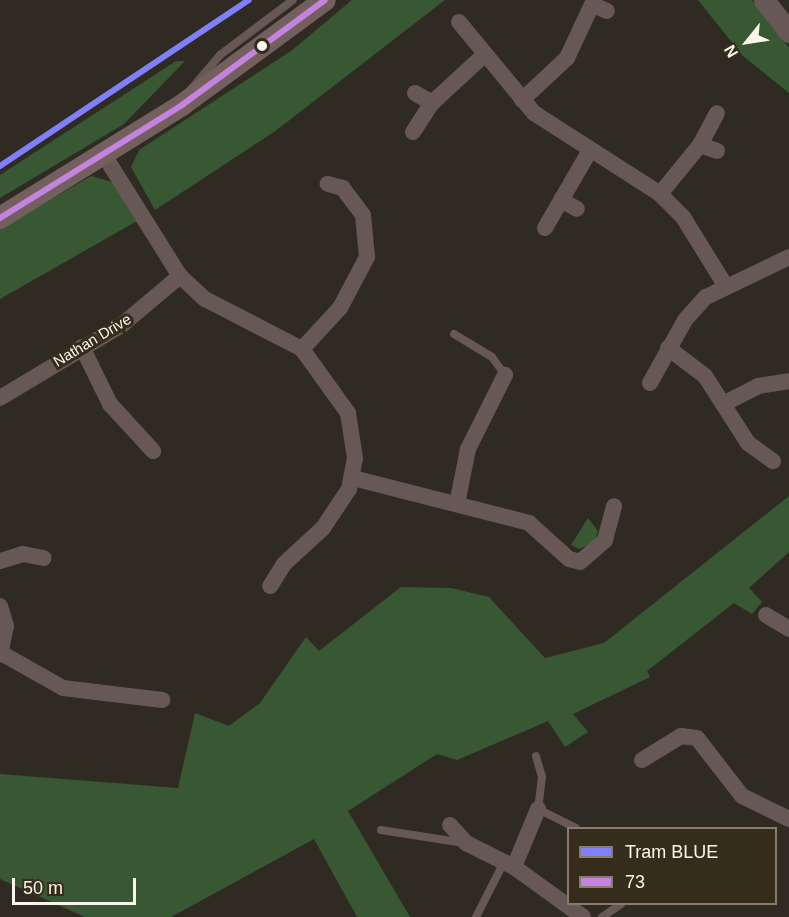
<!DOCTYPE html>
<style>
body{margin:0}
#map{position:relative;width:789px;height:917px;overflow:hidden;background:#302b22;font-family:Helvetica,sans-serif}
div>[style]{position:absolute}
.green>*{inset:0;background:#375833}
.service>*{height:8px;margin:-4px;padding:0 4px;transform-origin:4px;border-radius:4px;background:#675755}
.minor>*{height:16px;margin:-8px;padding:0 8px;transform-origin:8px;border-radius:8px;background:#675755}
.tertiary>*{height:21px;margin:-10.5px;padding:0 10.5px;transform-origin:10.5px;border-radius:10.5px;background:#675755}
.secondary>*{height:22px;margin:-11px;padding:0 11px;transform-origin:11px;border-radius:11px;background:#73605e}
.bus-1>*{height:6px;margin:-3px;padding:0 3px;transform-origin:3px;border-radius:3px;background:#c483df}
.tram-1>*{height:6px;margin:-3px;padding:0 3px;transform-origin:3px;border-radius:3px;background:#8080ff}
.dots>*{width:16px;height:16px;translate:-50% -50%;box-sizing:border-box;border:3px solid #362c1c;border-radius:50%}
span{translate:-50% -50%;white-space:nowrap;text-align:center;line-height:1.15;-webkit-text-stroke:6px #362c1c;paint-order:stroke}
.street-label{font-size:15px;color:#fbf4ea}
.legend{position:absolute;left:567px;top:827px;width:210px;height:78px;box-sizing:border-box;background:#362c1c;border:2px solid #857c6e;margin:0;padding:8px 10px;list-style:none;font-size:18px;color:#fbf4ea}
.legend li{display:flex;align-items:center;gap:12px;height:30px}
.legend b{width:30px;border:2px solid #857c6e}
.north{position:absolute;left:717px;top:12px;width:60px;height:60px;-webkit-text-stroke:4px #362c1c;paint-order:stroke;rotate:240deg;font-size:16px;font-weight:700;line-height:24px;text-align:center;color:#fbf4ea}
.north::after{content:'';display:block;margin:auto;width:21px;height:27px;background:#fbf4ea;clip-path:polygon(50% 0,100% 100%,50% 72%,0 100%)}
.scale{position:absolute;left:12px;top:878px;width:124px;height:27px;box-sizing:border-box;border:3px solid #fbf4ea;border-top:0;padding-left:8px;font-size:18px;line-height:21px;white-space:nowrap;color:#fbf4ea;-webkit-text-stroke:4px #362c1c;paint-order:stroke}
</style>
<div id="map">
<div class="green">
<i style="clip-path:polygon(352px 0,445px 0,274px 132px,155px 210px,131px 167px,139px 150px,291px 51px)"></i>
<i style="clip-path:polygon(698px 0,752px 0,789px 48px,789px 93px,742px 55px)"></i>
<i style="clip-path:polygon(176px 61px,185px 61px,124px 124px,0 198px,0 175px)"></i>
<i style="clip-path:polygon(91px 176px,112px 182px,137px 221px,0 299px,0 229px)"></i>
<i style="clip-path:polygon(789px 496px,789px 552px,749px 588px,762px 602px,752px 614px,734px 603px,647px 671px,650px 677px,573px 714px,588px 732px,565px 747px,548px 721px,457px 760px,437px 754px,348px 811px,410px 917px,357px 917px,314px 839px,171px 917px,85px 917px,0 879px,0 774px,178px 788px,195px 713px,229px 726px,260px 703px,306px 637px,319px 651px,401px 587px,451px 588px,489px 597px,545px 658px,604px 643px)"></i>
<i style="clip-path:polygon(588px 518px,598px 531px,595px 542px,579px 549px,571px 545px)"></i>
</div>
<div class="service">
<i style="left:191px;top:89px;width:45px;rotate:-49.5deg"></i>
<i style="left:220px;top:55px;width:91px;rotate:-37deg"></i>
<i style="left:454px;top:334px;width:44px;rotate:31.2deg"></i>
<i style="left:492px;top:357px;width:22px;rotate:54deg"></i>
<i style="left:536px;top:756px;width:22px;rotate:74deg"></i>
<i style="left:542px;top:777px;width:32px;rotate:97deg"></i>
<i style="left:538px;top:809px;width:42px;rotate:26.6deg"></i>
<i style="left:381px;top:830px;width:84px;rotate:8.9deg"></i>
<i style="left:476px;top:917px;width:62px;rotate:-63deg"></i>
<i style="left:602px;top:917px;width:23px;rotate:-34deg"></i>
</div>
<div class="minor">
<i style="left:593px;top:5px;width:15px;rotate:23deg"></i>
<i style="left:459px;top:22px;width:118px;rotate:50.5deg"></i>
<i style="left:534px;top:113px;width:150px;rotate:32.7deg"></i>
<i style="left:660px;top:194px;width:33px;rotate:45deg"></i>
<i style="left:683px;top:217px;width:80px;rotate:58.3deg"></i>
<i style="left:415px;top:93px;width:20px;rotate:30deg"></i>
<i style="left:522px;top:100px;width:62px;rotate:-43deg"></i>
<i style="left:567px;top:58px;width:64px;rotate:-65deg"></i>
<i style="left:413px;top:132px;width:35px;rotate:-57deg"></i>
<i style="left:432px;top:103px;width:71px;rotate:-42.7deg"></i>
<i style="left:700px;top:145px;width:18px;rotate:19deg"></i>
<i style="left:104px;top:155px;width:143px;rotate:57.9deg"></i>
<i style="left:180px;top:276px;width:34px;rotate:43deg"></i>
<i style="left:205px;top:299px;width:109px;rotate:27.3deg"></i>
<i style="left:302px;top:349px;width:79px;rotate:54.3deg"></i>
<i style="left:348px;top:413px;width:46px;rotate:81.2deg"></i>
<i style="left:355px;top:458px;width:32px;rotate:101deg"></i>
<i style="left:349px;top:489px;width:47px;rotate:123.7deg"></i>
<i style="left:323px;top:528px;width:53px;rotate:137.3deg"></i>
<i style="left:284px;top:564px;width:26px;rotate:122deg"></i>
<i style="left:660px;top:194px;width:63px;rotate:-50.8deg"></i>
<i style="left:700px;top:145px;width:36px;rotate:-62deg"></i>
<i style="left:561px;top:200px;width:18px;rotate:29deg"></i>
<i style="left:545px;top:228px;width:88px;rotate:-59.9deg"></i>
<i style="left:82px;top:347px;width:64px;rotate:63.8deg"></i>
<i style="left:110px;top:404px;width:64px;rotate:47.5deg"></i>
<i style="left:668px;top:348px;width:46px;rotate:37.1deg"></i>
<i style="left:705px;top:376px;width:80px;rotate:57.3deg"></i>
<i style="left:748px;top:443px;width:31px;rotate:36deg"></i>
<i style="left:302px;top:349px;width:56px;rotate:-47.2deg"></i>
<i style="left:340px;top:308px;width:58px;rotate:-62.1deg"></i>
<i style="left:367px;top:257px;width:42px;rotate:-95.4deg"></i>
<i style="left:363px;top:215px;width:34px;rotate:-127deg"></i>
<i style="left:343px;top:188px;width:16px;rotate:-165deg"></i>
<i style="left:650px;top:383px;width:72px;rotate:-60.9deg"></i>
<i style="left:685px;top:320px;width:31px;rotate:-48deg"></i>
<i style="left:706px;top:297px;width:92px;rotate:-25.7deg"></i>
<i style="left:0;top:398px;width:144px;rotate:-31deg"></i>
<i style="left:123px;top:324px;width:75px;rotate:-40.1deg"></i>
<i style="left:723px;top:404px;width:39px;rotate:-27deg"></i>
<i style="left:758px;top:386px;width:31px;rotate:-9deg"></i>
<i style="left:353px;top:478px;width:182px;rotate:14.3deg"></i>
<i style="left:529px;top:523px;width:54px;rotate:42deg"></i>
<i style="left:569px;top:559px;width:11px;rotate:15deg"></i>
<i style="left:580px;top:562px;width:33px;rotate:-41deg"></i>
<i style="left:605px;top:540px;width:35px;rotate:-75deg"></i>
<i style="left:457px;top:504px;width:56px;rotate:-78.7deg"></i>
<i style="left:468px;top:449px;width:83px;rotate:-63.4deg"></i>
<i style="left:0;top:561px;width:24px;rotate:-17deg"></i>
<i style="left:23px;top:554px;width:21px;rotate:11deg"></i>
<i style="left:0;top:606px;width:21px;rotate:73deg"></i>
<i style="left:6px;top:626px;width:29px;rotate:102deg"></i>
<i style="left:766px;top:615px;width:27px;rotate:31deg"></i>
<i style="left:1px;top:653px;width:71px;rotate:29.4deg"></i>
<i style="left:63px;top:688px;width:100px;rotate:6.9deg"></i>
<i style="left:642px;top:760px;width:46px;rotate:-31.6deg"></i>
<i style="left:681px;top:736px;width:16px;rotate:7deg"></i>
<i style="left:697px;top:738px;width:73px;rotate:52.2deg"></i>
<i style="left:742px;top:796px;width:52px;rotate:26.1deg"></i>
<i style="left:450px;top:825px;width:24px;rotate:48deg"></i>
<i style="left:466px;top:843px;width:54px;rotate:26.6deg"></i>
<i style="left:514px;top:867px;width:85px;rotate:35.9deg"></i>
<i style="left:514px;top:867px;width:63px;rotate:-67.5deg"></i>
</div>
<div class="tertiary">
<i style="left:764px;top:0;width:41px;rotate:52deg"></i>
</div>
<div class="secondary">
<i style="left:0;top:218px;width:214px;rotate:-31.8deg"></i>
<i style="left:182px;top:105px;width:177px;rotate:-36.3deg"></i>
</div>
<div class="bus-1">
<i style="left:0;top:218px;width:214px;rotate:-31.8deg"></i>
<i style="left:182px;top:105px;width:177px;rotate:-36.3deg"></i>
</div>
<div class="tram-1">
<i style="left:0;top:166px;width:299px;rotate:-33.7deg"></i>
</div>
<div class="dots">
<i style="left:262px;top:46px;background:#fbf4ea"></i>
</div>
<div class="street-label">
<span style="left:92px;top:340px;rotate:-31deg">Nathan Drive</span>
</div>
<ul class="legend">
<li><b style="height:8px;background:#8080ff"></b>Tram BLUE</li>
<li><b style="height:8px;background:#c483df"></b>73</li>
</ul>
<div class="north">N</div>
<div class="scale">50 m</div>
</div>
